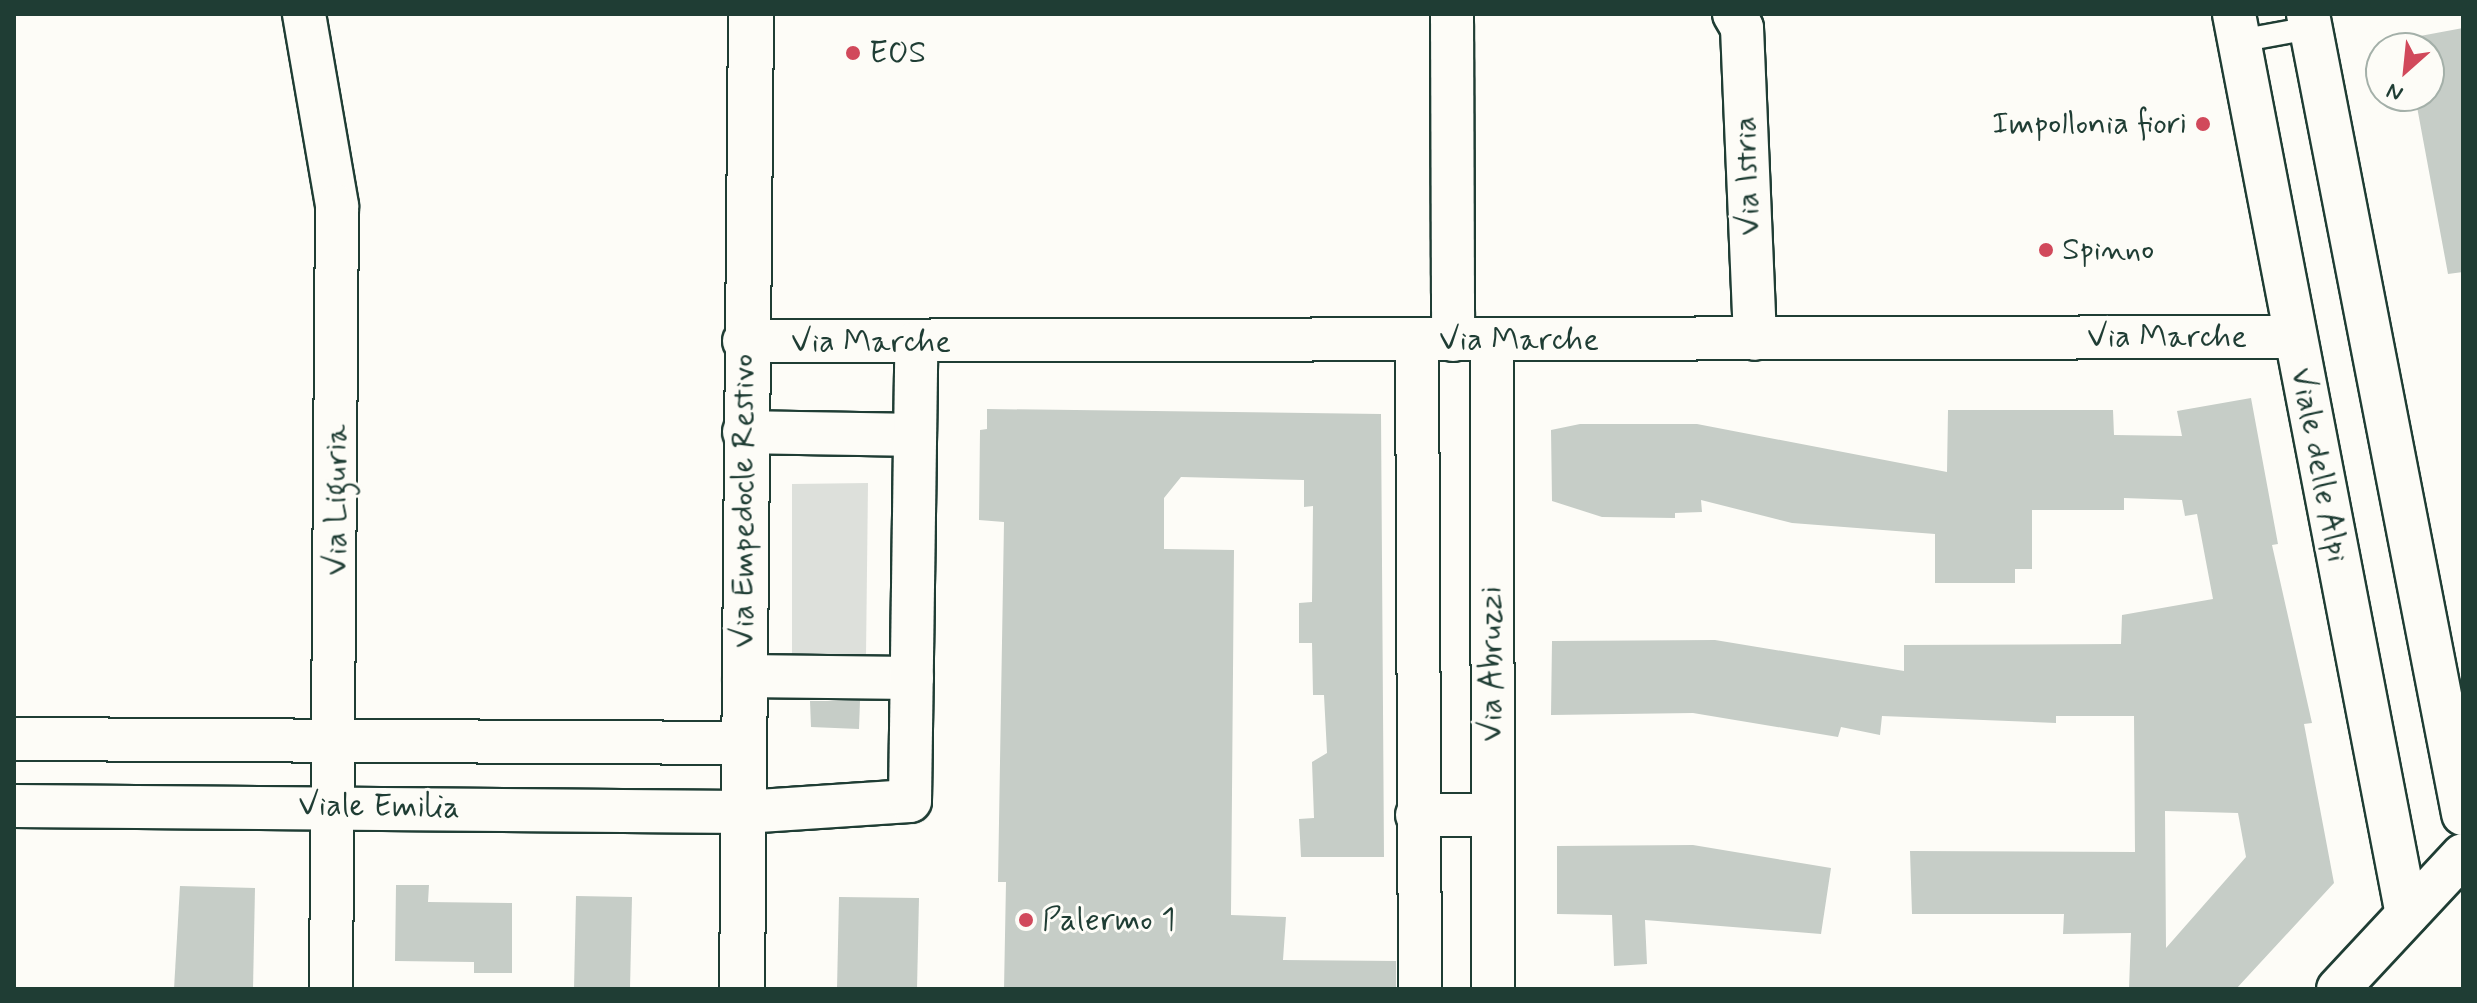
<!DOCTYPE html>
<style>
body{margin:0}
#map{position:relative;width:2477px;height:1003px;overflow:hidden;background:#fdfcf7;font-family:Mynerve,sans-serif}
div>[style]{position:absolute}
.green>*{inset:0;background:#dde0db}
.building>*{inset:0;background:#c6cdc7}
.roads{filter:drop-shadow(2px 0 #1f3d34) drop-shadow(-2px 0 #1f3d34) drop-shadow(0 2px #1f3d34) drop-shadow(0 -2px #1f3d34)}
.service>*{height:22px;margin:-11px;padding:0 11px;transform-origin:11px;border-radius:11px;background:#fdfcf7}
.minor>*{height:42px;margin:-21px;padding:0 21px;transform-origin:21px;border-radius:21px;background:#fdfcf7}
.tertiary>*{height:44px;margin:-22px;padding:0 22px;transform-origin:22px;border-radius:22px;background:#fdfcf7}
.dots>*{width:22px;height:22px;translate:-50% -50%;box-sizing:border-box;border:4px solid #fdfcf7;border-radius:50%}
span{translate:-50% -50%;white-space:nowrap;text-align:center;line-height:1.15;-webkit-text-stroke:6px #fdfcf7;paint-order:stroke}
.poi-label{font-size:32px;color:#1f3d34}
.left{translate:0 -50%;text-align:left}
.right{translate:-100% -50%;text-align:right}
.street-label{font-size:32px;color:#1f3d34}
.frame{position:absolute;inset:0;border:16px solid #1f3d34;pointer-events:none}
.north{position:absolute;left:2365px;top:32px;width:80px;height:80px;box-sizing:border-box;background:#fdfcf7;border:2px solid #a4b0a9;border-radius:50%;rotate:207deg;font-size:22px;font-weight:700;line-height:32px;text-align:center;color:#1f3d34}
.north::after{content:'';display:block;margin:auto;width:28px;height:36px;background:#d1495b;clip-path:polygon(50% 0,100% 100%,50% 72%,0 100%)}
</style>
<div id="map">
<div class="green">
<i style="clip-path:polygon(868px 483px,866px 656px,792px 657px,792px 484px)"></i>
</div>
<div class="building">
<i style="clip-path:polygon(2463px 28px,2463px 272px,2448px 274px,2415px 96px,2429px 96px,2429px 48px,2406px 48px,2404px 39px)"></i>
<i style="clip-path:polygon(evenodd,2251px 398px,2278px 544px,2272px 545px,2312px 723px,2304px 724px,2334px 883px,2236px 989px,2129px 989px,2131px 933px,2063px 934px,2064px 914px,1912px 914px,1910px 851px,2135px 852px,2134px 716px,2056px 716px,2056px 723px,1882px 716px,1880px 735px,1841px 727px,1838px 737px,1693px 713px,1551px 715px,1552px 641px,1715px 640px,1904px 671px,1904px 645px,2121px 644px,2122px 615px,2213px 599px,2197px 514px,2185px 516px,2182px 500px,2124px 498px,2124px 510px,2032px 510px,2032px 569px,2015px 569px,2015px 583px,1935px 583px,1935px 534px,1792px 523px,1701px 500px,1702px 512px,1675px 513px,1675px 518px,1602px 517px,1552px 501px,1551px 430px,1580px 424px,1697px 424px,1947px 472px,1948px 410px,2113px 410px,2114px 435px,2182px 436px,2177px 411px,2251px 398px,2165px 811px,2238px 813px,2246px 857px,2166px 948px,2165px 811px)"></i>
<i style="clip-path:polygon(987px 409px,1381px 414px,1384px 857px,1301px 857px,1299px 819px,1314px 818px,1312px 762px,1327px 753px,1324px 695px,1313px 695px,1312px 643px,1299px 643px,1299px 603px,1312px 602px,1313px 506px,1304px 507px,1304px 480px,1181px 477px,1164px 498px,1164px 549px,1234px 550px,1231px 915px,1286px 917px,1283px 960px,1396px 961px,1396px 989px,1004px 989px,1006px 882px,998px 882px,1004px 522px,979px 520px,980px 430px,987px 429px)"></i>
<i style="clip-path:polygon(810px 701px,860px 701px,859px 729px,811px 727px)"></i>
<i style="clip-path:polygon(1693px 845px,1831px 868px,1821px 934px,1645px 920px,1647px 964px,1614px 966px,1612px 915px,1557px 914px,1557px 846px)"></i>
<i style="clip-path:polygon(396px 885px,429px 885px,428px 902px,512px 903px,512px 973px,474px 973px,474px 962px,395px 961px)"></i>
<i style="clip-path:polygon(180px 886px,255px 888px,253px 989px,174px 989px)"></i>
<i style="clip-path:polygon(576px 896px,632px 897px,630px 989px,574px 989px)"></i>
<i style="clip-path:polygon(839px 897px,919px 898px,917px 989px,837px 989px)"></i>
</div>
<div class="roads">
<div class="service">
<i style="left:2239px;top:41px;width:72px;rotate:-10.4deg"></i>
</div>
<div class="minor">
<i style="left:304px;top:14px;width:195px;rotate:80.2deg"></i>
<i style="left:337px;top:206px;width:783px;rotate:90.44deg"></i>
<i style="left:1452px;top:14px;width:326px;rotate:89.8deg"></i>
<i style="left:1734px;top:14px;width:16px;rotate:60deg"></i>
<i style="left:1742px;top:28px;width:311px;rotate:87.6deg"></i>
<i style="left:2234px;top:14px;width:917px;rotate:79.13deg"></i>
<i style="left:2308px;top:14px;width:815px;rotate:79.03deg"></i>
<i style="left:1417px;top:340px;width:649px;rotate:89.74deg"></i>
<i style="left:1492px;top:340px;width:649px;rotate:89.91deg"></i>
<i style="left:744px;top:341px;width:1550px;rotate:-0.15deg"></i>
<i style="left:744px;top:432px;width:171px;rotate:1deg"></i>
<i style="left:744px;top:676px;width:168px;rotate:0.7deg"></i>
<i style="left:14px;top:739px;width:730px;rotate:0.31deg"></i>
<i style="left:14px;top:806px;width:730px;rotate:0.47deg"></i>
<i style="left:744px;top:812px;width:166px;rotate:-3.8deg"></i>
<i style="left:910px;top:801px;width:458px;rotate:-89.2deg"></i>
<i style="left:1417px;top:815px;width:75px"></i>
<i style="left:2338px;top:989px;width:183px;rotate:-47deg"></i>
</div>
<div class="tertiary">
<i style="left:742px;top:989px;width:975px;rotate:-89.47deg"></i>
</div>
</div>
<div class="dots">
<i style="left:853px;top:53px;background:#d1495b"></i>
<i style="left:2203px;top:124px;background:#d1495b"></i>
<i style="left:2046px;top:250px;background:#d1495b"></i>
<i style="left:1026px;top:920px;background:#d1495b"></i>
</div>
<div class="poi-label">
<span class="left" style="left:869px;top:53px">EOS</span>
<span class="right" style="left:2187px;top:124px">Impollonia fiori</span>
<span class="left" style="left:2062px;top:250px">Spinno</span>
<span class="left" style="left:1042px;top:920px">Palermo 1</span>
</div>
<div class="street-label">
<span style="left:1748px;top:176px;rotate:-92deg">Via Istria</span>
<span style="left:2167px;top:337px">Via Marche</span>
<span style="left:1519px;top:340px">Via Marche</span>
<span style="left:871px;top:342px">Via Marche</span>
<span style="left:2319px;top:465px;rotate:79deg">Viale delle Alpi</span>
<span style="left:337px;top:500px;rotate:-90deg">Via Liguria</span>
<span style="left:744px;top:501px;rotate:-90deg">Via Empedocle Restivo</span>
<span style="left:1492px;top:664px;rotate:-90deg">Via Abruzzi</span>
<span style="left:379px;top:807px;rotate:1deg">Viale Emilia</span>
</div>
<div class="frame"></div>
<div class="north">N</div>
</div>
